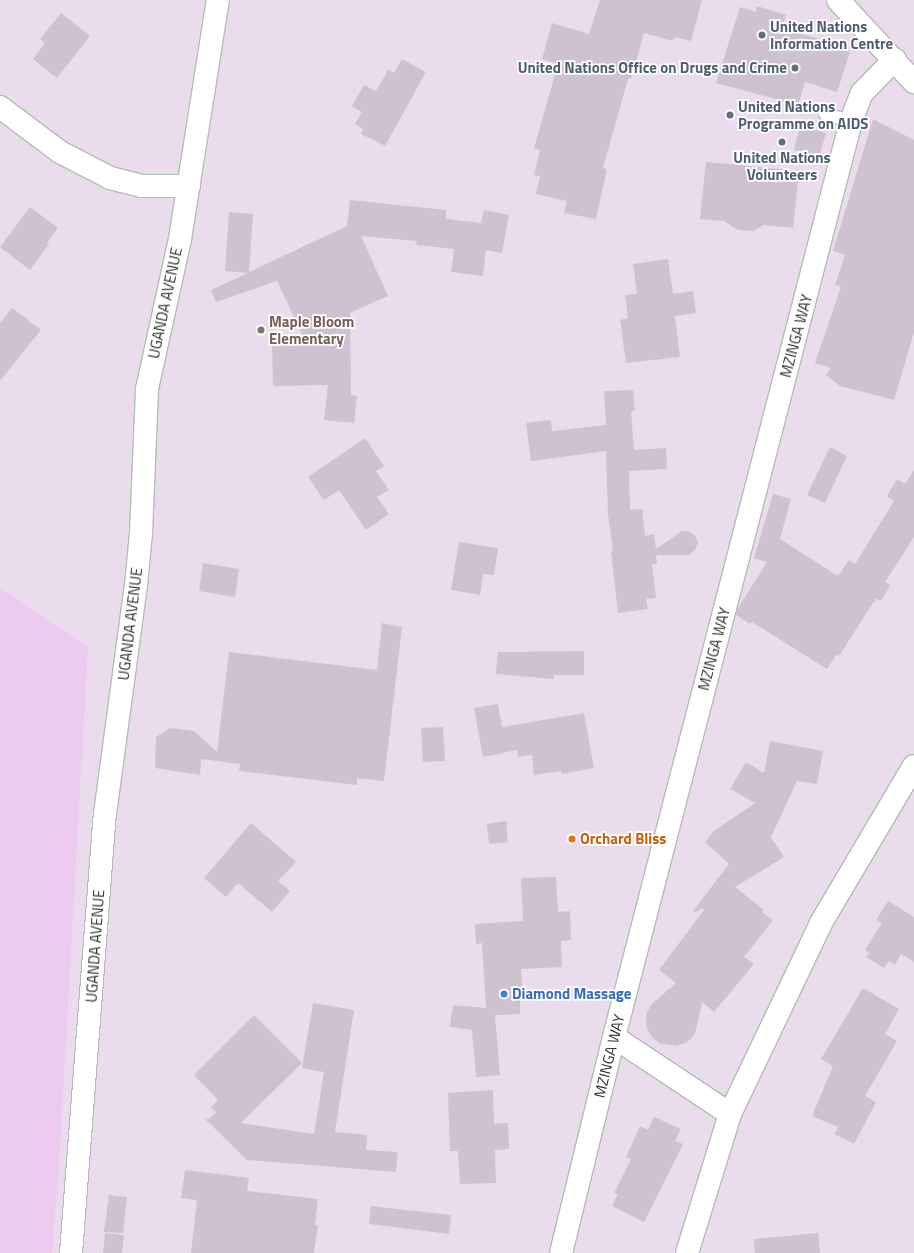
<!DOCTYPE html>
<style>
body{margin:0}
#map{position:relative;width:914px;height:1253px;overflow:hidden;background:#eadced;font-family:"Titillium Web",sans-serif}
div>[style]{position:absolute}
.education>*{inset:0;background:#edcbf0}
.building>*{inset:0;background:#cec1d0}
.roads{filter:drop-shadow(1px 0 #b0bfb1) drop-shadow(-1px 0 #b0bfb1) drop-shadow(0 1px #b0bfb1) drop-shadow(0 -1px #b0bfb1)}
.service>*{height:12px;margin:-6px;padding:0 6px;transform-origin:6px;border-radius:6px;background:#fff}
.minor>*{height:22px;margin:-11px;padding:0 11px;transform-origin:11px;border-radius:11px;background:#fff}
.dots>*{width:11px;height:11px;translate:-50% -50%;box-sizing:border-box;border:2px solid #fff;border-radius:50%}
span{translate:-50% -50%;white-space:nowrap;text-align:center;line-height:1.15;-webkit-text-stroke:3.5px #fff;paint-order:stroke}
.service-label{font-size:15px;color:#4e5e75;font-weight:700}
.left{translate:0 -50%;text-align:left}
.right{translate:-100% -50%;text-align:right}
.street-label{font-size:15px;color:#2b2b2b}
.education-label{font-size:15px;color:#785e54;font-weight:700}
.food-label{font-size:15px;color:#c56008;font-weight:700}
.shop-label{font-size:15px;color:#366cbe;font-weight:700}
</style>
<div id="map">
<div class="education">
<i style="clip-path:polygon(0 588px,88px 647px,59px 1164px,52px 1253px,0 1253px)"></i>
</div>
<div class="building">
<i style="clip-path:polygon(600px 0,702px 0,691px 41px,674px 37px,673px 41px,644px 33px,631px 79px,628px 79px,603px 168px,607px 169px,596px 219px,564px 213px,567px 201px,536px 194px,540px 176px,534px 175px,540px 150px,534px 148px,558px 64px,542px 59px,552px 23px,589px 34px)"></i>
<i style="clip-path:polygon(757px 6px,786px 15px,782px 28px,839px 45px,838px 48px,850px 52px,837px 92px,805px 82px,798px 105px,716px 83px,740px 7px,756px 12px)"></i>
<i style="clip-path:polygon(61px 13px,90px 36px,57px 78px,33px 59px,45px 43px,40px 39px)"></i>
<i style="clip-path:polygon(402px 59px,426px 72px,385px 146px,361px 134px,363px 129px,355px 124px,362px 112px,352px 106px,364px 85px,376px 91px,388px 70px,394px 73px)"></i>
<i style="clip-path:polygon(873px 119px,914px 140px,914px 332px,894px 400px,840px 386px,826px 375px,831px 368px,815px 363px,841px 287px,835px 285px,845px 255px,833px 251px)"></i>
<i style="clip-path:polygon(800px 126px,826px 133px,819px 157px,794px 150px)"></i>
<i style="clip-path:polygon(706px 162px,799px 171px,793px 228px,763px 225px,754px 231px,738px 230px,724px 221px,700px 219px)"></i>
<i style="clip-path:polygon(350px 200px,446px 210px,446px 219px,481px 223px,484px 210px,509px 215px,502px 253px,486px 250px,483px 276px,451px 272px,454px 249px,416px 245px,417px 241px,361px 236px,388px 296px,350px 313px,351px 395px,357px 396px,354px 423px,324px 420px,328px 385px,273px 386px,272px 337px,303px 336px,277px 281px,216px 302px,211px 290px,248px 273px,225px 271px,229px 212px,253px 214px,249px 272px,347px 226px)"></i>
<i style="clip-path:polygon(30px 207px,58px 228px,47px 243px,49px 244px,30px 270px,0 247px)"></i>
<i style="clip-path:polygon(668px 259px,673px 294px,693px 291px,696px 313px,675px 316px,680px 357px,626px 363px,620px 320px,628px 318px,625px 295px,637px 294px,633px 264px)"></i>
<i style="clip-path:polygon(12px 308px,41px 330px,0 381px,0 323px)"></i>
<i style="clip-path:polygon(633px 390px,635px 411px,631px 411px,634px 450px,666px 448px,667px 469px,629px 471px,630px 510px,642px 509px,645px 536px,654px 534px,656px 549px,682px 531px,689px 531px,695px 536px,698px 543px,695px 550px,689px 555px,656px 555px,657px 564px,652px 564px,656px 598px,646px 599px,648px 609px,618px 613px,611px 552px,613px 551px,608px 514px,606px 451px,531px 461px,526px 423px,551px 420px,552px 431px,606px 425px,604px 391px)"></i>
<i style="clip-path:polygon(365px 438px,384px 466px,376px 471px,389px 490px,377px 497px,389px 514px,366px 530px,339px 490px,324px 500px,308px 477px)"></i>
<i style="clip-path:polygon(830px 447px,847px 456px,825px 503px,807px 495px)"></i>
<i style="clip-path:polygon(914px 470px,914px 537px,885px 582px,890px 585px,881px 601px,876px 598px,839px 656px,837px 654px,827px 669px,752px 622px,750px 624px,736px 615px,738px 608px,767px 562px,754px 558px,773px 494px,791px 499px,780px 539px,838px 576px,849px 560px,855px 564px,894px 501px,887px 496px,897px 479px,905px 484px)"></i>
<i style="clip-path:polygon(459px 542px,498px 548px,494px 575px,483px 574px,480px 595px,451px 590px)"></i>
<i style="clip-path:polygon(203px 563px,239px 569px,235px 597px,199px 591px)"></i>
<i style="clip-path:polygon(382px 623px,402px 627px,384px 781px,357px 778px,357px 785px,239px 771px,240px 764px,201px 759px,200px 775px,155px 768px,156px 737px,170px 728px,194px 731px,217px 752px,229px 652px,377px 670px)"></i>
<i style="clip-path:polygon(584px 651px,584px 675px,554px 675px,554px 679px,496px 674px,498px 652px)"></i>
<i style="clip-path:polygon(498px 704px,502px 727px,584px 713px,594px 768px,562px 774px,561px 771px,534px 775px,532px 755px,518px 757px,517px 750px,483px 757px,474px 708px)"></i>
<i style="clip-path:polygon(443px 727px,445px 761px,423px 762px,421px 728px)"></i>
<i style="clip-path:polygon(770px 741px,823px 751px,817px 784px,797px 781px,771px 837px,784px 857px,735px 887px,764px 910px,762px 912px,773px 920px,744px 957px,754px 964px,714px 1012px,702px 1002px,696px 1030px,692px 1038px,685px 1043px,676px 1046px,659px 1043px,652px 1037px,647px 1029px,646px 1021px,647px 1012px,652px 1004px,676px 983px,659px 970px,704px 910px,702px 908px,695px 913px,693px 911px,729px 864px,705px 842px,714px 831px,755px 803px,730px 789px,746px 762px,764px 773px)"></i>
<i style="clip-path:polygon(506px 821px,508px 842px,489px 844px,487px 824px)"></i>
<i style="clip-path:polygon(251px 823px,296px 862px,278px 881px,290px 891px,272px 912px,238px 883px,226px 897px,204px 878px)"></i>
<i style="clip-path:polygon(556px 877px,558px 912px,570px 911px,571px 940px,561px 941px,562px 967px,521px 969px,523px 998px,520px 998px,520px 1014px,495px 1015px,500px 1075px,476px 1077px,472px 1030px,450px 1027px,453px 1005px,486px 1008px,482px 943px,476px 944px,475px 924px,523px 921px,521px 878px)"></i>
<i style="clip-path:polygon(888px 901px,914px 917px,914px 962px,901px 954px,895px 965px,889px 961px,884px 968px,866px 957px,869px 952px,865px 950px,882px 923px,876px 920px)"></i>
<i style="clip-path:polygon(863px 988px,899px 1009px,885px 1034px,897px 1041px,865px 1096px,876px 1102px,854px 1144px,834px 1134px,838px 1127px,812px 1116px,833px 1066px,821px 1059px)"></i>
<i style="clip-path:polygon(313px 1003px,354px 1010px,335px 1132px,367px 1135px,366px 1150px,398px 1152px,396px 1172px,247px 1160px,204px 1118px,209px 1119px,216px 1112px,211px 1107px,218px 1100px,194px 1075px,254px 1015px,302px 1063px,241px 1123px,314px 1134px,324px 1072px,302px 1068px)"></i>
<i style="clip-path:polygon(493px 1090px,494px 1124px,508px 1123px,509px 1149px,495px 1150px,496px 1183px,460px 1184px,458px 1151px,450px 1151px,448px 1093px)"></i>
<i style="clip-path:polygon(654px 1117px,681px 1129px,675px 1141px,683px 1144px,644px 1222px,612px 1206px,618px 1194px,614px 1193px,631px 1159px,626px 1157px,640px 1126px,648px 1130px)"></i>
<i style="clip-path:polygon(185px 1170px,249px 1178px,247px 1191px,318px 1199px,315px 1225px,318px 1225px,314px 1253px,191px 1253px,197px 1200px,181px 1198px)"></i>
<i style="clip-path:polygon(109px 1195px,127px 1197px,123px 1233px,104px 1232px)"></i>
<i style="clip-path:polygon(371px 1206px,451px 1215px,449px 1234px,369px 1224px)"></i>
<i style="clip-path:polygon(105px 1233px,124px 1235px,122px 1253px,103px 1253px)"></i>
<i style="clip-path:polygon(818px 1233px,820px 1253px,755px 1253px,754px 1239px)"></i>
</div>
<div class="roads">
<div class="service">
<i style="left:825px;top:114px;width:27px;rotate:15deg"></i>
</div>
<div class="minor">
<i style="left:838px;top:0;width:112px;rotate:47.2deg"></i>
<i style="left:0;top:107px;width:75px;rotate:36.9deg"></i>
<i style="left:60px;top:152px;width:56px;rotate:27.5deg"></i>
<i style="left:110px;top:178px;width:32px;rotate:14deg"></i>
<i style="left:141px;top:186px;width:48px"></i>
<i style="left:614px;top:1037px;width:139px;rotate:33.6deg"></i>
<i style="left:71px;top:1253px;width:440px;rotate:-85.6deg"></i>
<i style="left:105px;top:814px;width:231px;rotate:-82.3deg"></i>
<i style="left:136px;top:585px;width:52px;rotate:-84.5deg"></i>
<i style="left:141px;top:533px;width:144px;rotate:-87.6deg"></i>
<i style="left:147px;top:389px;width:154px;rotate:-77.6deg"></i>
<i style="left:180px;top:239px;width:242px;rotate:-81deg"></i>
<i style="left:561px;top:1253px;width:222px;rotate:-76.2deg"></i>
<i style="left:614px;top:1037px;width:946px;rotate:-75.49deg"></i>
<i style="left:851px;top:121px;width:30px;rotate:-69deg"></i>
<i style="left:862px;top:93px;width:47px;rotate:-45.9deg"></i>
<i style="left:687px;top:1253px;width:145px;rotate:-72.8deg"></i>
<i style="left:730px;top:1114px;width:212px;rotate:-64.5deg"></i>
<i style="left:821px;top:923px;width:182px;rotate:-59.4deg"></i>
</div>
</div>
<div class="dots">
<i style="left:762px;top:35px;background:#5c6f8a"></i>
<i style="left:795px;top:68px;background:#5c6f8a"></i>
<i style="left:730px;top:115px;background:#5c6f8a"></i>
<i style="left:782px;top:142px;background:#5c6f8a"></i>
<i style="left:261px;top:330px;background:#8d6e63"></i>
<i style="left:572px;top:839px;background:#e8710a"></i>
<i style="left:504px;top:994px;background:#3f7fe0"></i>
</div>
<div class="service-label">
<span class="left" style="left:770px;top:35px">United Nations<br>Information Centre</span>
<span class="right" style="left:787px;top:68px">United Nations Office on Drugs and Crime</span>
<span class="left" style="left:738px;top:115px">United Nations<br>Programme on AIDS</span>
<span style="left:782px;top:166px">United Nations<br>Volunteers</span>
</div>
<div class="street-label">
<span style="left:165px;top:303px;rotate:-78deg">UGANDA AVENUE</span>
<span style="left:796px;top:336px;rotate:-75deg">MZINGA WAY</span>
<span style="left:130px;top:624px;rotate:-83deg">UGANDA AVENUE</span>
<span style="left:714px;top:649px;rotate:-75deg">MZINGA WAY</span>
<span style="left:95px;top:946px;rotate:-86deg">UGANDA AVENUE</span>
<span style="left:609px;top:1056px;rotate:-76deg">MZINGA WAY</span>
</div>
<div class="education-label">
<span class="left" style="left:269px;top:330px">Maple Bloom<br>Elementary</span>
</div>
<div class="food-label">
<span class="left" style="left:580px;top:839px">Orchard Bliss</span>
</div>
<div class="shop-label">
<span class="left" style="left:512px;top:994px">Diamond Massage</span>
</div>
</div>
